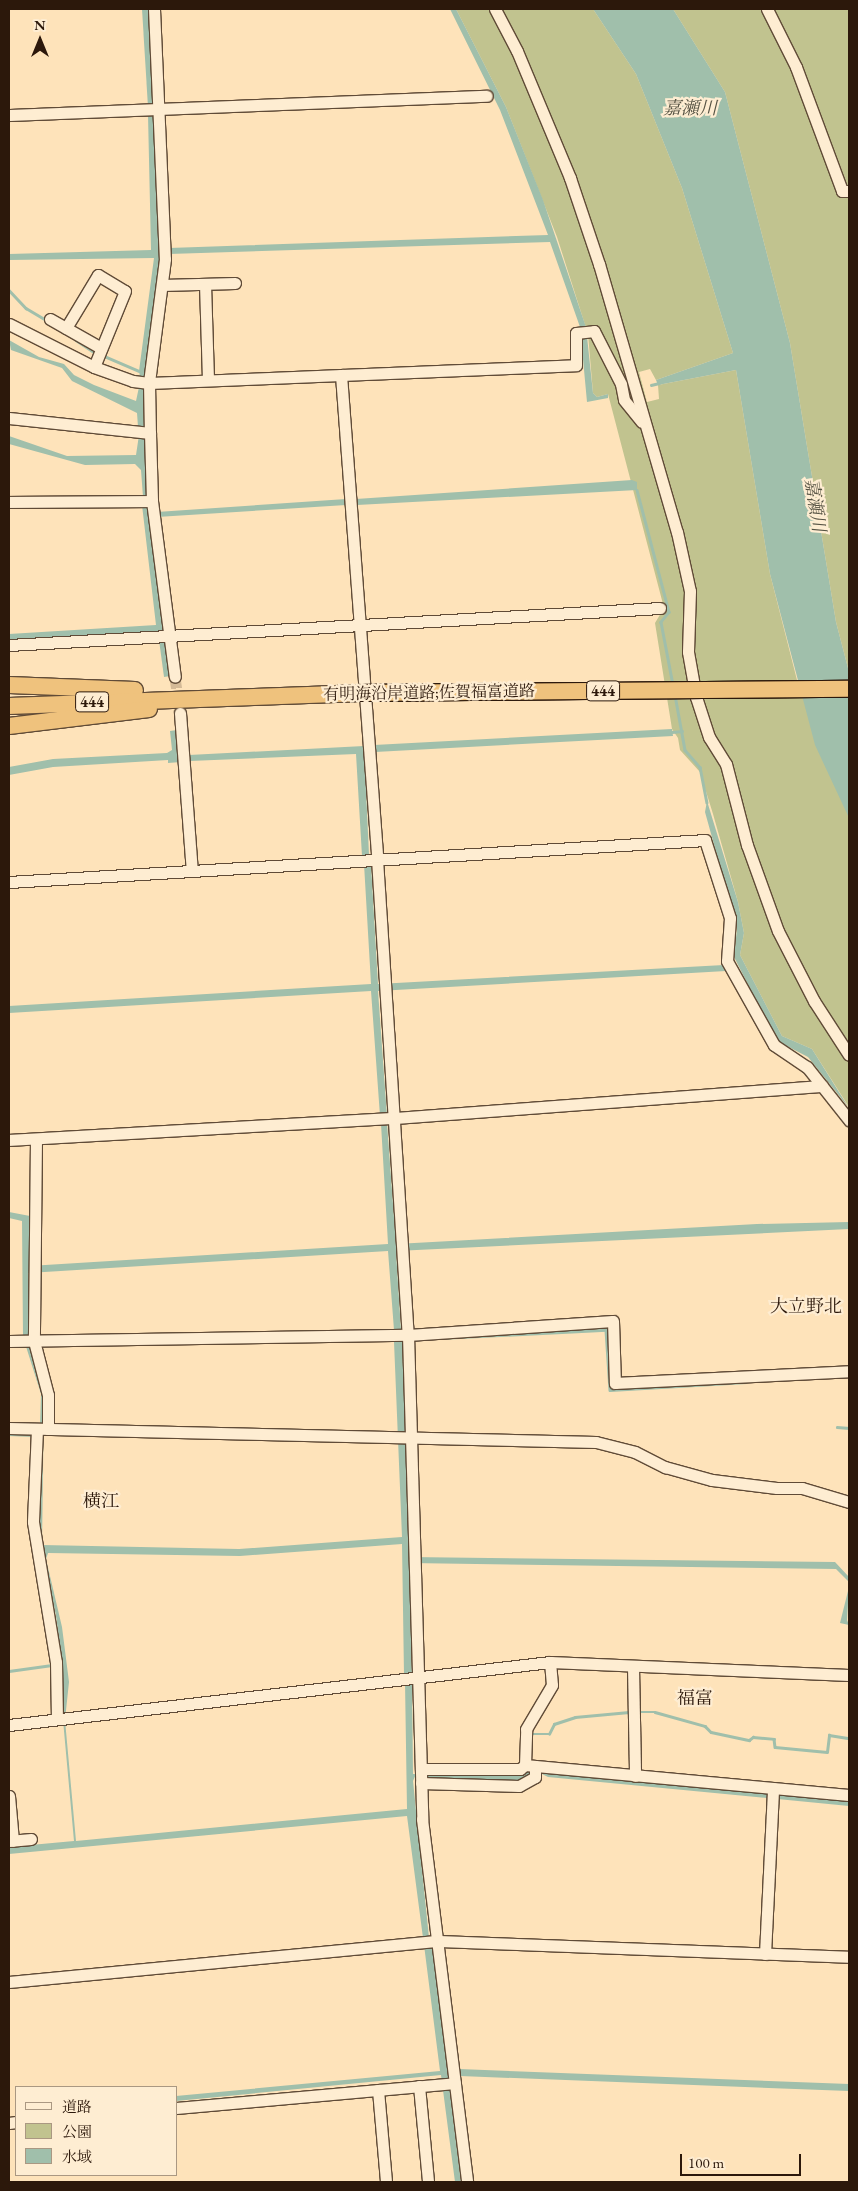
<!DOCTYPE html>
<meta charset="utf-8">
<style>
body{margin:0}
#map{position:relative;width:858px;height:2191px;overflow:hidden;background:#fee3ba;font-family:"EB Garamond","Noto Serif JP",serif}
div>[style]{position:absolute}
.green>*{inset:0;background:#c1c38f}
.water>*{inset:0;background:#a0bfab}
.stream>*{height:2.5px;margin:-1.25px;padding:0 1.25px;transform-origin:1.25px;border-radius:1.25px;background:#a0bfab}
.minor-tunnel>*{height:11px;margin-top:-5.5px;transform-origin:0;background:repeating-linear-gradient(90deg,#d4ba97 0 11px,transparent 0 16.5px)}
.roads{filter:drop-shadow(1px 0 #604b37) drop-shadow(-1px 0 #604b37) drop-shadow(0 1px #604b37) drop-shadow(0 -1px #604b37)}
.minor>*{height:11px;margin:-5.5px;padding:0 5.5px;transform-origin:5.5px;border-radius:5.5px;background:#feedd2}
.highway>*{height:16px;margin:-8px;padding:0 8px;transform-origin:8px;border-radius:8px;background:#efc27d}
.bridges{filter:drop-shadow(1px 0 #2c180b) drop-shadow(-1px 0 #2c180b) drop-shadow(0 1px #2c180b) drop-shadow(0 -1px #2c180b)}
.highway-bridge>*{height:16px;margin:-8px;padding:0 8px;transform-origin:8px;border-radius:8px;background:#efc27d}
span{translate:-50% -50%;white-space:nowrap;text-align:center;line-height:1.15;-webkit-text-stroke:4.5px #feedd2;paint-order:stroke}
.shield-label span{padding:1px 4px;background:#feedd2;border:1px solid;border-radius:4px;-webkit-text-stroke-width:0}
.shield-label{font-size:15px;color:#2c180b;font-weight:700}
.street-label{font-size:16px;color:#2c180b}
.water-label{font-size:18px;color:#555243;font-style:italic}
.neighbourhood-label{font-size:18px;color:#2c180b}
.frame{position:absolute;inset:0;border:10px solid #2c180b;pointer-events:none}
.legend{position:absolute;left:15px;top:2086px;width:162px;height:90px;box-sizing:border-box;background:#feedd2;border:1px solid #aa9882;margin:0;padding:6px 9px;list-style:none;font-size:15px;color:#2c180b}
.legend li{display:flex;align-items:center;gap:10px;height:25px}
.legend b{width:25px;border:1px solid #aa9882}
.north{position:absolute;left:15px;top:15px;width:50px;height:50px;-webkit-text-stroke:4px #feedd2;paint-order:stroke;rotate:0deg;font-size:14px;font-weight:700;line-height:20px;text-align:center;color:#2c180b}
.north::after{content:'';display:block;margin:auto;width:18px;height:22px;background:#2c180b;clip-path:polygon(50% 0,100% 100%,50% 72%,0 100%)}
.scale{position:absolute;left:680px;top:2154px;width:121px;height:22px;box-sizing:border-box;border:2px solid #2c180b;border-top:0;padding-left:6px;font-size:15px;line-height:18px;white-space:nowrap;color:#2c180b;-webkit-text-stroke:4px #feedd2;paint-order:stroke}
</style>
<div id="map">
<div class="green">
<i style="clip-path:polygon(456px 9px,593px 9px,636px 74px,682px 188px,733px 353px,656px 380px,650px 369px,639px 372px,647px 402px,659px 399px,658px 385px,736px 370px,770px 574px,798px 684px,849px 813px,849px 1107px,812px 1049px,782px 1036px,740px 955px,744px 933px,738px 902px,713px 814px,700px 772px,680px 750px,678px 738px,672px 729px,655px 623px,664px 608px,608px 394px,597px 397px,593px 393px,588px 334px,557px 237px,506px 107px)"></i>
<i style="clip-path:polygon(673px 9px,849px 9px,849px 672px,836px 622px,790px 343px,725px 92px)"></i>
</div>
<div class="water">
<i style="clip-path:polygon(142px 9px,149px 9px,154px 107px,148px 107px)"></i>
<i style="clip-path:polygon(450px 9px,456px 9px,506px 107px,543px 200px,586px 327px,593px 393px,597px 397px,608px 394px,608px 398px,587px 402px,580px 327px,550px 242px,169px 254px,169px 248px,548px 235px,500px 110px)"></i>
<i style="clip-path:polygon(593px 9px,673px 9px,725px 92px,790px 343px,836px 622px,849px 672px,849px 818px,815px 745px,770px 574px,736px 370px,658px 385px,656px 380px,733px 353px,682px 188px,636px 74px)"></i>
<i style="clip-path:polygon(148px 115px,154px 115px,161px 255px,144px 378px,140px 377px,139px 371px,154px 258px,9px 260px,9px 254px,151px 250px)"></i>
<i style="clip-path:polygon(9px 340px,39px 357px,64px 364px,74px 375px,94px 385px,136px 401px,139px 387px,143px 387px,144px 428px,138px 427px,137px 413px,72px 381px,62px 368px,11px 350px)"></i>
<i style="clip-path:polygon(139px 435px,144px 435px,147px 497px,143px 497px,141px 470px,135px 464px,85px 465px,9px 444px,9px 436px,67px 456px,136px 455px)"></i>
<i style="clip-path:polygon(632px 480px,637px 482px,637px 490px,357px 505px,356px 499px)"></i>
<i style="clip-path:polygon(346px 499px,346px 505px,157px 517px,157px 512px)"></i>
<i style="clip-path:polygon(142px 505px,149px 505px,165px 633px,9px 640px,9px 634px,156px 625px)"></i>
<i style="clip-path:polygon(159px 640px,165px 640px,170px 676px,164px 677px)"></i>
<i style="clip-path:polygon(672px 729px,673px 736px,375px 752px,374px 745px)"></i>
<i style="clip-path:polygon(177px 730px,181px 762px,168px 763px,168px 760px,53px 767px,9px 775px,9px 767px,53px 759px,167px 753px,172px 750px,170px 731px)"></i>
<i style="clip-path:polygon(364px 746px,369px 855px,362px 856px,356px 754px,190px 761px,189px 755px)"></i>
<i style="clip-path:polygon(707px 801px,738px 902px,744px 933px,740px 955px,782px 1036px,812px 1049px,849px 1108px,808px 1057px,781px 1043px,773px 1034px,734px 957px,737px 928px,705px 812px)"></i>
<i style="clip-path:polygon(364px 864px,371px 864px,378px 984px,724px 965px,726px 971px,378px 991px,387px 1116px,380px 1116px,371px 991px,9px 1013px,9px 1006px,371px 984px)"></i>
<i style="clip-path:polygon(387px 1123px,396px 1244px,757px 1224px,849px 1222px,849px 1229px,396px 1251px,401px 1330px,394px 1330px,388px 1251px,28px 1273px,30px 1337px,44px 1393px,42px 1545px,239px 1549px,402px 1537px,394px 1342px,388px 1340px,402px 1338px,409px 1557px,835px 1562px,849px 1577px,849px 1582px,836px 1569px,409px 1563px,412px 1675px,404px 1675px,402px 1544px,240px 1556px,48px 1553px,46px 1559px,62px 1627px,69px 1682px,65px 1720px,76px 1841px,407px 1809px,405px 1682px,412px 1681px,413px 1774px,416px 1774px,413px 1781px,429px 1938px,423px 1938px,407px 1816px,9px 1854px,9px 1847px,74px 1841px,63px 1720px,63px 1670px,56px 1616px,37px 1525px,41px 1394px,23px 1337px,22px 1221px,9px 1218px,9px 1212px,30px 1216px,29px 1266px,388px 1244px,381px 1124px)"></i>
<i style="clip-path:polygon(849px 1587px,847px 1620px,849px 1625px,840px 1623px)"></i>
<i style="clip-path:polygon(539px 1770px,849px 1799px,849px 1806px,548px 1777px,542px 1774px,516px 1782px,426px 1778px,426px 1773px,517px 1774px)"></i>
<i style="clip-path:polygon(424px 1945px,432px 1945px,461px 2182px,455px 2182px,441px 2075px,176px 2101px,176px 2096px,440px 2071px)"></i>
<i style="clip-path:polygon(459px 2069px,849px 2084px,849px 2091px,460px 2076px)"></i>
</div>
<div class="stream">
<i style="left:9px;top:290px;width:25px;rotate:47deg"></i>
<i style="left:26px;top:308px;width:23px;rotate:31deg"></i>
<i style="left:76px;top:340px;width:23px;rotate:34deg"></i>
<i style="left:104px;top:356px;width:38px;rotate:23deg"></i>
<i style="left:651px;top:385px;width:8px;rotate:-14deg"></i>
<i style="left:637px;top:490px;width:126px;rotate:75.3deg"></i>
<i style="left:669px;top:612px;width:13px;rotate:129deg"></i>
<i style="left:661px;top:622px;width:64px;rotate:79.2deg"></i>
<i style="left:675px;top:695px;width:56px;rotate:79.7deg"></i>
<i style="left:685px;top:750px;width:23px;rotate:49deg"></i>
<i style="left:700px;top:767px;width:36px;rotate:79deg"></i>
<i style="left:672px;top:732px;width:10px;rotate:-6deg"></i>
<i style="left:440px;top:1338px;width:166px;rotate:-2.8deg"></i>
<i style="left:606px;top:1330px;width:60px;rotate:86.2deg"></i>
<i style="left:610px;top:1390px;width:136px;rotate:-3.4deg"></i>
<i style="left:837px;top:1427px;width:12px;rotate:5deg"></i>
<i style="left:9px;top:1434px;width:25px;rotate:2deg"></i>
<i style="left:9px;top:1671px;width:43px;rotate:-7.9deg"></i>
<i style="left:637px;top:1712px;width:18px"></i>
<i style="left:655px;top:1712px;width:52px;rotate:15.6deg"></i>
<i style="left:705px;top:1726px;width:8px;rotate:45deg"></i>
<i style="left:711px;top:1732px;width:39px;rotate:12deg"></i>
<i style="left:749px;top:1740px;width:5px;rotate:-37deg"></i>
<i style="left:753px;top:1737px;width:21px;rotate:5deg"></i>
<i style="left:774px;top:1739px;width:8px;rotate:83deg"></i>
<i style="left:775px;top:1747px;width:52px;rotate:5.5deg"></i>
<i style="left:827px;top:1752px;width:17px;rotate:-83deg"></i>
<i style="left:829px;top:1735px;width:20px;rotate:9deg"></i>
<i style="left:529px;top:1734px;width:20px"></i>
<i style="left:549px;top:1734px;width:11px;rotate:-63deg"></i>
<i style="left:554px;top:1724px;width:22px;rotate:-18deg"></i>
<i style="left:575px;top:1717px;width:54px;rotate:-5.3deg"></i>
</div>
<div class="minor-tunnel">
<i style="left:175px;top:677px;width:30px;rotate:82deg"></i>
</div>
<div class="roads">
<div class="minor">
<i style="left:154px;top:9px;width:250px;rotate:87.5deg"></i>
<i style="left:165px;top:259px;width:125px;rotate:97.4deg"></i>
<i style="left:149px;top:383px;width:50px;rotate:88.9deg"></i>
<i style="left:150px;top:433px;width:68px;rotate:88.3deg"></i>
<i style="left:152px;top:501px;width:177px;rotate:82.6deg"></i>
<i style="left:495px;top:9px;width:47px;rotate:62.4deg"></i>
<i style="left:517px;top:51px;width:138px;rotate:67.3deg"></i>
<i style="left:570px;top:178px;width:91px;rotate:71.4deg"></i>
<i style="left:599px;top:264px;width:279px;rotate:73.8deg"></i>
<i style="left:677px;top:532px;width:60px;rotate:77.6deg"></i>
<i style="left:690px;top:591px;width:61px;rotate:91.9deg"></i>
<i style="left:688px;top:652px;width:46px;rotate:79.9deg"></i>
<i style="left:696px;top:697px;width:42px;rotate:72deg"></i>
<i style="left:709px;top:737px;width:32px;rotate:58deg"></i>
<i style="left:726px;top:764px;width:84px;rotate:75.5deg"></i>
<i style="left:747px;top:845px;width:91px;rotate:70.2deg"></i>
<i style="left:778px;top:931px;width:79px;rotate:62.8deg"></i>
<i style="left:814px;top:1001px;width:64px;rotate:57.1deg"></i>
<i style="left:767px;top:9px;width:65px;rotate:63.4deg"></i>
<i style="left:796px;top:67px;width:132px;rotate:69.6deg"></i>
<i style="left:842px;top:191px;width:7px"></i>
<i style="left:9px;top:115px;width:478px;rotate:-2.3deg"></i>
<i style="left:205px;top:284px;width:96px;rotate:88.2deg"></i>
<i style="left:162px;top:285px;width:73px;rotate:-1.6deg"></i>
<i style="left:50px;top:319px;width:59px;rotate:29.6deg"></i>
<i style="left:9px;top:324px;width:95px;rotate:26.8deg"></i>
<i style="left:94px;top:367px;width:41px;rotate:19.7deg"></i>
<i style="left:133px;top:381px;width:16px;rotate:7deg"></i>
<i style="left:149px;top:383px;width:427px;rotate:-2.4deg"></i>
<i style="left:576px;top:365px;width:32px;rotate:-90deg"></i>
<i style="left:576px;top:333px;width:18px;rotate:-6deg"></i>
<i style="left:594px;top:331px;width:59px;rotate:63deg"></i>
<i style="left:621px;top:384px;width:16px;rotate:79deg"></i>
<i style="left:624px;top:400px;width:28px;rotate:51deg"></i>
<i style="left:66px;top:328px;width:62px;rotate:-58.9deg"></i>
<i style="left:98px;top:275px;width:31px;rotate:31deg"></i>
<i style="left:125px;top:291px;width:82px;rotate:112.2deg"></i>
<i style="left:341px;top:375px;width:485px;rotate:85.7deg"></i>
<i style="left:377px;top:859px;width:477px;rotate:86.3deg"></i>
<i style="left:408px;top:1335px;width:484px;rotate:88.3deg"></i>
<i style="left:422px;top:1819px;width:366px;rotate:82.9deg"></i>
<i style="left:9px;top:418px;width:142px;rotate:6.1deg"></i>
<i style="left:9px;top:502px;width:143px;rotate:-0.4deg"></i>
<i style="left:9px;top:645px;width:652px;rotate:-3.25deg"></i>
<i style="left:180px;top:713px;width:158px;rotate:85.7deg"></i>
<i style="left:9px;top:882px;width:697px;rotate:-3.45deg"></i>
<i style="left:705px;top:840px;width:82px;rotate:72.2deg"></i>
<i style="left:730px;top:918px;width:43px;rotate:94deg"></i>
<i style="left:727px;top:961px;width:96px;rotate:60.8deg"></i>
<i style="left:774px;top:1045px;width:40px;rotate:34deg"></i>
<i style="left:807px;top:1067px;width:68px;rotate:51.6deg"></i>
<i style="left:36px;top:1139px;width:202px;rotate:90.6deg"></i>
<i style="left:34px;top:1341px;width:56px;rotate:75.5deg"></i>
<i style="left:48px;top:1395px;width:34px;rotate:90deg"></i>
<i style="left:9px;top:1140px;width:386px;rotate:-3.3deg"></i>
<i style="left:394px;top:1118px;width:429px;rotate:-4.3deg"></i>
<i style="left:9px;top:1341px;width:399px;rotate:-0.9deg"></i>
<i style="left:408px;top:1335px;width:205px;rotate:-3.9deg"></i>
<i style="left:613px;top:1321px;width:62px;rotate:88.2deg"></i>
<i style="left:615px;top:1383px;width:234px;rotate:-2.9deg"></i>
<i style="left:9px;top:1428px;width:587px;rotate:1.37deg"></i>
<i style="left:596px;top:1442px;width:40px;rotate:14.4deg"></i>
<i style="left:635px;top:1452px;width:34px;rotate:27deg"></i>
<i style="left:665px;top:1467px;width:49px;rotate:15.5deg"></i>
<i style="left:712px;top:1480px;width:65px;rotate:7deg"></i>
<i style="left:777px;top:1488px;width:25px"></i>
<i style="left:802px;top:1488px;width:49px;rotate:16.6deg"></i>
<i style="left:37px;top:1429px;width:93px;rotate:92.5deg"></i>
<i style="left:33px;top:1522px;width:142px;rotate:80.7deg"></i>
<i style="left:56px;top:1662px;width:57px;rotate:89deg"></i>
<i style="left:633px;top:1667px;width:109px;rotate:88.9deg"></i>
<i style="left:9px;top:1725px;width:545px;rotate:-6.64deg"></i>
<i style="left:550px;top:1662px;width:299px;rotate:2.5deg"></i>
<i style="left:525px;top:1765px;width:36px;rotate:-88deg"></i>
<i style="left:526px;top:1729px;width:51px;rotate:-59.4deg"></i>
<i style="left:552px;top:1685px;width:23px;rotate:-95deg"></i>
<i style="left:421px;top:1769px;width:99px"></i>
<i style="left:520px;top:1769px;width:6px;rotate:-39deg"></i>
<i style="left:525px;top:1765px;width:325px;rotate:5.3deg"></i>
<i style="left:421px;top:1783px;width:98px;rotate:1.8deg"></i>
<i style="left:519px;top:1786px;width:18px;rotate:-29deg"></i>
<i style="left:535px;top:1777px;width:11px;rotate:-90deg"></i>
<i style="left:9px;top:1796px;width:45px;rotate:84.9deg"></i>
<i style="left:9px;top:1841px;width:22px;rotate:-5deg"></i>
<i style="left:765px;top:1954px;width:166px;rotate:-87.2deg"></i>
<i style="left:9px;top:1982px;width:431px;rotate:-5.5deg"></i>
<i style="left:438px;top:1941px;width:411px;rotate:2.2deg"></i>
<i style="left:419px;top:2086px;width:96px;rotate:84.6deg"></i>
<i style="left:378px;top:2090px;width:92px;rotate:85deg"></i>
<i style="left:176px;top:2108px;width:280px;rotate:-5.1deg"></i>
<i style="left:9px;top:2123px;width:7px;rotate:-8deg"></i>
</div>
<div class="highway">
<i style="left:9px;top:685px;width:126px;rotate:2.3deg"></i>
<i style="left:9px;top:706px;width:347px;rotate:-2.1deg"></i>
<i style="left:9px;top:726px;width:141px;rotate:-6.9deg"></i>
</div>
</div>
<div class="bridges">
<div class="highway-bridge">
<i style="left:356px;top:693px;width:493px;rotate:-0.5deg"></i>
</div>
</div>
<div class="shield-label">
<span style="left:603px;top:691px">444</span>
<span style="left:92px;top:702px">444</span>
</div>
<div class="street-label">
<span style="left:429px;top:693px;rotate:-1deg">有明海沿岸道路;佐賀福富道路</span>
</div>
<div class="water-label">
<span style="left:690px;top:108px">嘉瀬川</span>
<span style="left:815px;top:505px;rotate:81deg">嘉瀬川</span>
</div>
<div class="neighbourhood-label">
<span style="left:806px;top:1306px">大立野北</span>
<span style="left:101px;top:1501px">横江</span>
<span style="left:695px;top:1698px">福富</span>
</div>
<div class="frame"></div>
<ul class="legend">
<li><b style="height:6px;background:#feedd2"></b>道路</li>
<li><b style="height:14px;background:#c1c38f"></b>公園</li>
<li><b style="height:14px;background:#a0bfab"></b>水域</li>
</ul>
<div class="north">N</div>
<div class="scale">100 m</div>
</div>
